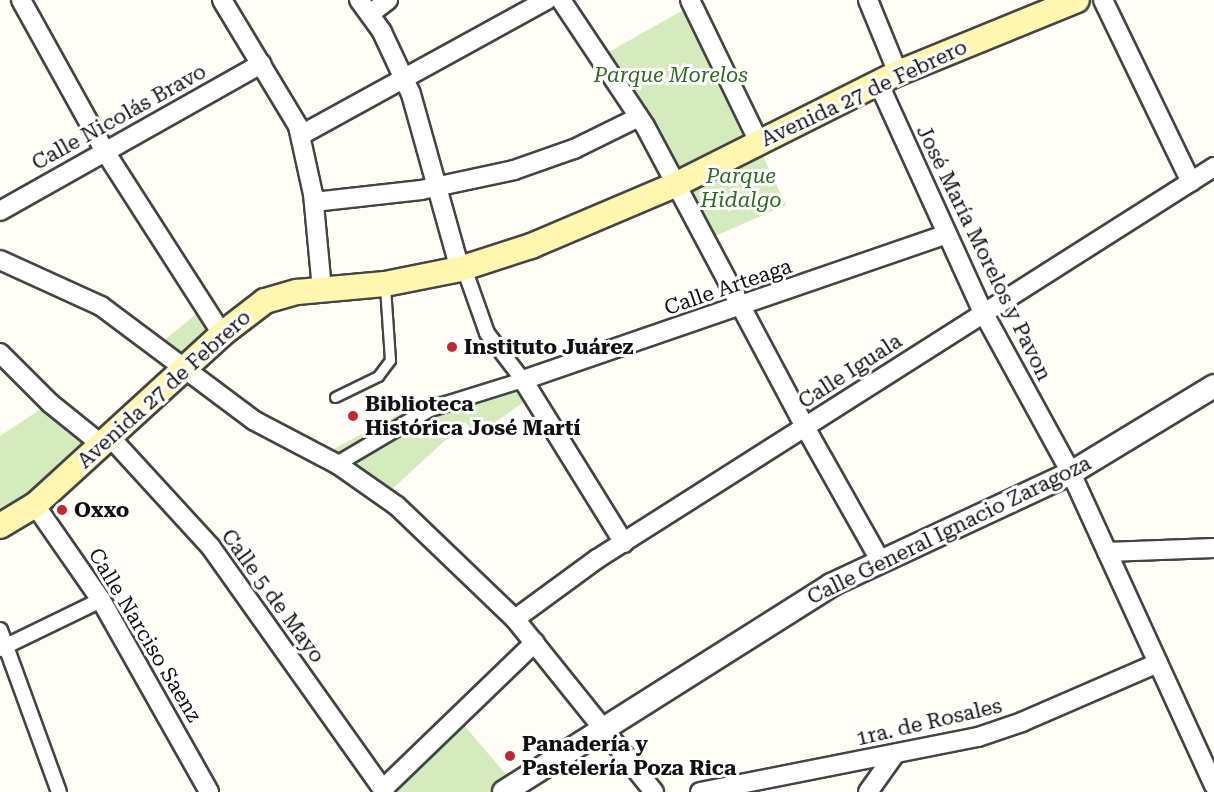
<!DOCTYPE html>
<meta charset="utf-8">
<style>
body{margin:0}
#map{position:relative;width:1214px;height:792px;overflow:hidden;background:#fffdf5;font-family:"Roboto Serif",serif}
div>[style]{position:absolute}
.green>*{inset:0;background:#d5ebbd}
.roads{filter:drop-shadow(2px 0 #444) drop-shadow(-2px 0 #444) drop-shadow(0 2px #444) drop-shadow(0 -2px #444)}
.service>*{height:9px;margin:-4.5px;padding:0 4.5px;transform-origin:4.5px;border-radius:4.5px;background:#fff}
.pedestrian>*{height:14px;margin:-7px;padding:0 7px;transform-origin:7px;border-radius:7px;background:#fff}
.minor>*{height:18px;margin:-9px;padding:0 9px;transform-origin:9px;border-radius:9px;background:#fff}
.tertiary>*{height:22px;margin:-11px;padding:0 11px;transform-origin:11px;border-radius:11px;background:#fff}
.secondary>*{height:24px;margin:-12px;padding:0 12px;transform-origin:12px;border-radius:12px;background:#fff6b0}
.dots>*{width:16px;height:16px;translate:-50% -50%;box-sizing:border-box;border:3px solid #fff;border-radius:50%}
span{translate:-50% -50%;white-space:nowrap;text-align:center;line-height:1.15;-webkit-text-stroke:6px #fff;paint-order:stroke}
.park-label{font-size:21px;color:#2f6b1f;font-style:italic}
.street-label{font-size:21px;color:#111}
.poi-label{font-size:21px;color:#111;font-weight:700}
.left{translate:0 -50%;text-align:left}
</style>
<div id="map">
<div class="green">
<i style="clip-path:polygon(692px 5px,786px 205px,706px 240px,600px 57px)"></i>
<i style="clip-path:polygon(205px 307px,222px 334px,185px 369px,157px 346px)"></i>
<i style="clip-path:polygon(511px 385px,526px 400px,478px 435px,465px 422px,390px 491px,326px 453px,435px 395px)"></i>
<i style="clip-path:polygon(50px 403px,102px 445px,0 526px,0 436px)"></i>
<i style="clip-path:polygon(457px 717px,515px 785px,504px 792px,385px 792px)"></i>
</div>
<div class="roads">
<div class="service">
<i style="left:335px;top:397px;width:48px;rotate:-26deg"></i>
<i style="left:378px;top:376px;width:20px;rotate:-53deg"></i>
<i style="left:390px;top:360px;width:74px;rotate:-93.9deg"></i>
</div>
<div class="pedestrian">
<i style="left:337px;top:464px;width:108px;rotate:-30.6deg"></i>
<i style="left:430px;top:409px;width:97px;rotate:-17.3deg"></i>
<i style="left:523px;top:380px;width:59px;rotate:-127.5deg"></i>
<i style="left:487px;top:333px;width:69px;rotate:-109.5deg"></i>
<i style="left:0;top:630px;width:172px;rotate:70deg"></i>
<i style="left:0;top:649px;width:112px;rotate:-25.9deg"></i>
</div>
<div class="minor">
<i style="left:21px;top:0;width:171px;rotate:61deg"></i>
<i style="left:104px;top:150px;width:219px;rotate:57.3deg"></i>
<i style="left:222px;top:0;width:147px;rotate:58.9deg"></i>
<i style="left:298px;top:126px;width:70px;rotate:77.6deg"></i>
<i style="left:313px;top:194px;width:95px;rotate:84.6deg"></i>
<i style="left:359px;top:0;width:39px;rotate:54deg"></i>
<i style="left:382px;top:32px;width:68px;rotate:64.9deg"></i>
<i style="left:411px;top:94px;width:182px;rotate:74.4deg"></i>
<i style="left:561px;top:0;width:151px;rotate:56.3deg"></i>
<i style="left:645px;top:126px;width:341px;rotate:62deg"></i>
<i style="left:805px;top:427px;width:153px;rotate:60.6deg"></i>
<i style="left:690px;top:0;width:158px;rotate:64.1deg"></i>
<i style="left:868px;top:0;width:79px;rotate:67.7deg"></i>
<i style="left:1103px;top:0;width:202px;rotate:64.2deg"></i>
<i style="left:370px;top:14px;width:23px;rotate:-38deg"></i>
<i style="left:878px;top:82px;width:253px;rotate:65.5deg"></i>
<i style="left:983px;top:312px;width:183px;rotate:61.3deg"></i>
<i style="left:1071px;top:473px;width:344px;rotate:65.4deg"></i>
<i style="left:301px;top:135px;width:281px;rotate:-28.8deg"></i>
<i style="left:314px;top:202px;width:108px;rotate:-6.4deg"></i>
<i style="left:421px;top:190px;width:95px;rotate:-12.1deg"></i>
<i style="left:514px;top:170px;width:64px;rotate:-19.3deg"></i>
<i style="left:574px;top:149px;width:72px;rotate:-26.2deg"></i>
<i style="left:0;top:211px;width:300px;rotate:-29.4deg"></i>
<i style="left:0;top:260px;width:111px;rotate:24.5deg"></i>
<i style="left:101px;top:306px;width:192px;rotate:36.8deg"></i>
<i style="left:255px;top:421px;width:93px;rotate:27.7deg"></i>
<i style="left:337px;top:464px;width:73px;rotate:35deg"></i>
<i style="left:397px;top:506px;width:163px;rotate:43.8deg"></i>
<i style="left:515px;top:619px;width:222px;rotate:51.2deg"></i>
<i style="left:0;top:353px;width:71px;rotate:45deg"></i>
<i style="left:50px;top:403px;width:67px;rotate:38.9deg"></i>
<i style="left:110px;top:437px;width:148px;rotate:47.5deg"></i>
<i style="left:210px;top:546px;width:302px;rotate:54.6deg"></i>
<i style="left:35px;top:505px;width:116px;rotate:55.2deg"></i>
<i style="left:101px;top:600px;width:220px;rotate:60.6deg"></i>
<i style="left:624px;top:543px;width:192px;rotate:-121.8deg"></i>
<i style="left:523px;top:380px;width:448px;rotate:-19deg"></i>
<i style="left:1107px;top:552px;width:107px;rotate:-2.1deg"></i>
<i style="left:515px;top:619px;width:102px;rotate:-36.2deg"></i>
<i style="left:597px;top:559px;width:731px;rotate:-32.43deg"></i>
<i style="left:383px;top:789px;width:211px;rotate:-44deg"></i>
<i style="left:700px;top:792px;width:283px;rotate:-11.2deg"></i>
<i style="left:978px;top:737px;width:46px;rotate:-18.8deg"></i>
<i style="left:1022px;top:722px;width:148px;rotate:-23.5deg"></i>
<i style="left:868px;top:792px;width:47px;rotate:-54.6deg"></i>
</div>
<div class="tertiary">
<i style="left:504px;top:792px;width:387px;rotate:-32.3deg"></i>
<i style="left:831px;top:585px;width:265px;rotate:-25deg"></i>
<i style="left:1071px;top:473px;width:167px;rotate:-31.3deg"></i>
</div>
<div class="secondary">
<i style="left:0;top:526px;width:41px;rotate:-31deg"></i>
<i style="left:35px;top:505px;width:253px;rotate:-42.4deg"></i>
<i style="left:222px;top:334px;width:54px;rotate:-37.5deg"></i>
<i style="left:265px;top:301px;width:33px;rotate:-16deg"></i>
<i style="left:297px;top:292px;width:88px;rotate:-5.2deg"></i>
<i style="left:385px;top:284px;width:76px;rotate:-11.3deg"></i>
<i style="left:460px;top:269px;width:75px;rotate:-17.9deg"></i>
<i style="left:531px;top:246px;width:159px;rotate:-23deg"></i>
<i style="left:677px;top:184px;width:247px;rotate:-26.7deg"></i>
<i style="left:898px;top:73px;width:193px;rotate:-22.2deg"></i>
</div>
</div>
<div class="dots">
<i style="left:452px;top:347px;background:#c4262e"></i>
<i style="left:353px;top:416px;background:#c4262e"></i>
<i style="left:62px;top:510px;background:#c4262e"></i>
<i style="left:510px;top:756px;background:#c4262e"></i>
</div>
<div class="park-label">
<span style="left:671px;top:75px">Parque Morelos</span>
<span style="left:741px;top:188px">Parque<br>Hidalgo</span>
</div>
<div class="street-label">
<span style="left:864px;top:93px;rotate:-25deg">Avenida 27 de Febrero</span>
<span style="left:119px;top:117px;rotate:-29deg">Calle Nicolás Bravo</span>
<span style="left:984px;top:253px;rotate:64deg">José María Morelos y Pavon</span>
<span style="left:728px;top:287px;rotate:-19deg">Calle Arteaga</span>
<span style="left:850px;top:371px;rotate:-33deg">Calle Iguala</span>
<span style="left:164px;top:389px;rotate:-42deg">Avenida 27 de Febrero</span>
<span style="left:949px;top:530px;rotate:-26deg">Calle General Ignacio Zaragoza</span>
<span style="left:273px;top:596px;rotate:54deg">Calle 5 de Mayo</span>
<span style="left:145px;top:635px;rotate:59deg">Calle Narciso Saenz</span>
<span style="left:929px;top:722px;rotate:-13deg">1ra. de Rosales</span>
</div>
<div class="poi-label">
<span class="left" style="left:464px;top:347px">Instituto Juárez</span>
<span class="left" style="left:365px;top:416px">Biblioteca<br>Histórica José Martí</span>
<span class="left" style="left:74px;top:510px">Oxxo</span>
<span class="left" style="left:522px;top:756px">Panadería y<br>Pastelería Poza Rica</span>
</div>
</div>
